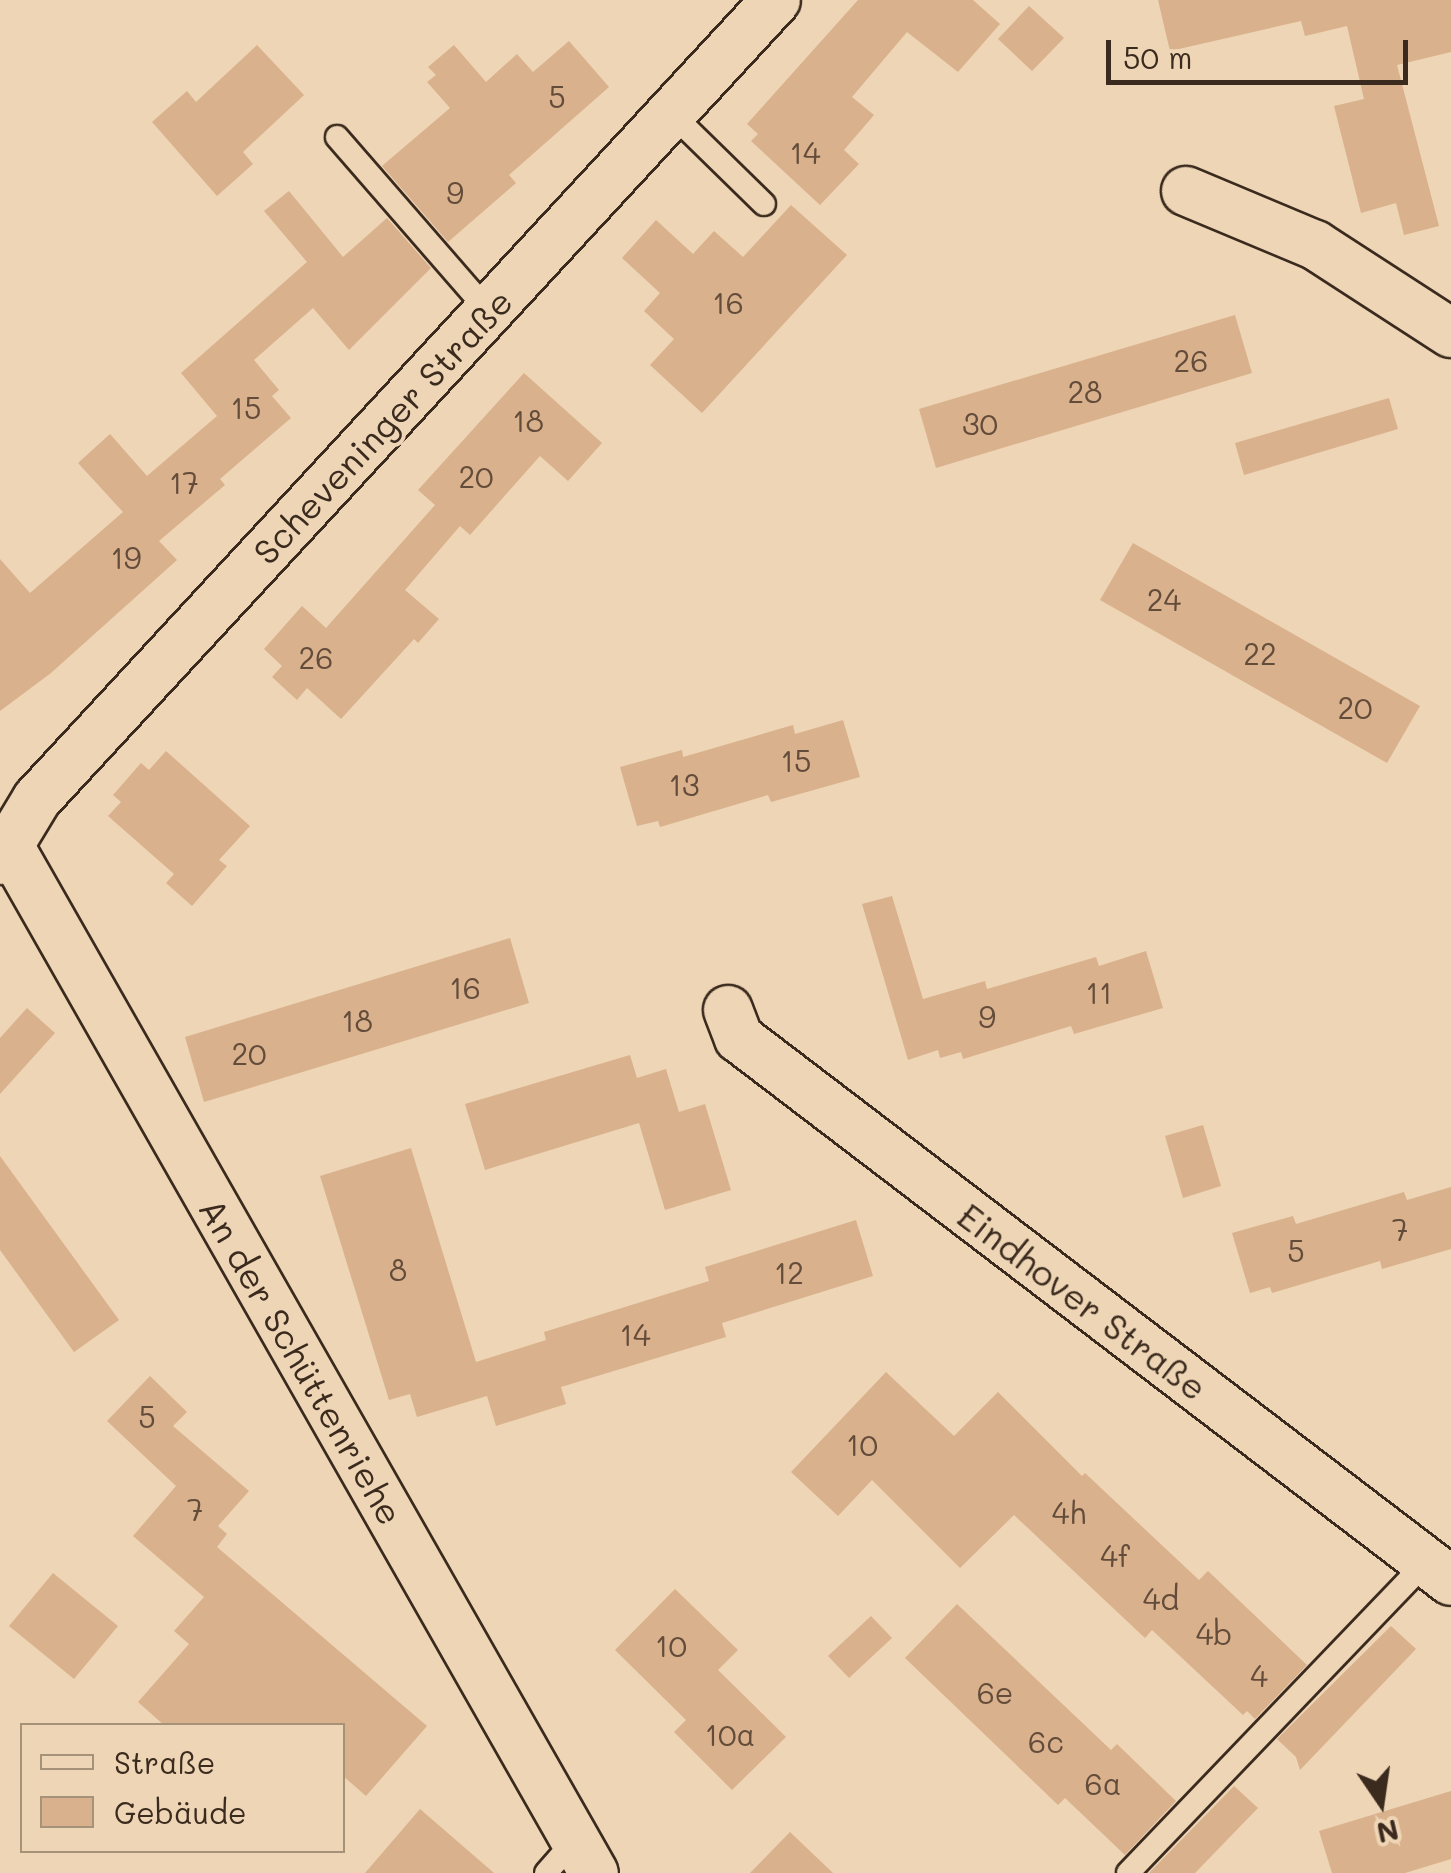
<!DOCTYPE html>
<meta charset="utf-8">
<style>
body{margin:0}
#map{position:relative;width:1451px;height:1873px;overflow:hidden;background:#edd5b5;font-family:Mali,sans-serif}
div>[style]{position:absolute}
.building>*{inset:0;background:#dab18d}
.roads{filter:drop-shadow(2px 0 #3b2a1e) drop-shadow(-2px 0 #3b2a1e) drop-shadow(0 2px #3b2a1e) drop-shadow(0 -2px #3b2a1e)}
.service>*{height:22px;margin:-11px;padding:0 11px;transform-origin:11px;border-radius:11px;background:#edd5b5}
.minor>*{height:48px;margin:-24px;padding:0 24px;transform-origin:24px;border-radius:24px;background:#edd5b5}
span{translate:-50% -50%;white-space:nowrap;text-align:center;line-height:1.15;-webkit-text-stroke:8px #edd5b5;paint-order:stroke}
.number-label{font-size:30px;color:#634c3a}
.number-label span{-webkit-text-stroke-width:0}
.street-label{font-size:35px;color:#3b2a1e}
.legend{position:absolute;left:20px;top:1723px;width:325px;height:130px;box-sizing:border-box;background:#edd5b5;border:2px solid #a69179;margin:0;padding:12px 18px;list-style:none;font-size:30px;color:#3b2a1e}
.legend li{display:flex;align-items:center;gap:20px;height:50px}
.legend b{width:50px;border:2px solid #a69179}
.north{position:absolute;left:1331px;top:1753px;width:100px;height:100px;-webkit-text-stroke:8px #edd5b5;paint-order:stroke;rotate:167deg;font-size:28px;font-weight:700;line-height:40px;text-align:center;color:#3b2a1e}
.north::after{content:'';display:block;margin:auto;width:35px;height:45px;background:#3b2a1e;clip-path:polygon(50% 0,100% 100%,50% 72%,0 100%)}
.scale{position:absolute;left:1106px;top:40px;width:302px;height:45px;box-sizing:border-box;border:5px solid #3b2a1e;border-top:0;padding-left:12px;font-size:30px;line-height:35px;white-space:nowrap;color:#3b2a1e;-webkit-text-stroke:8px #edd5b5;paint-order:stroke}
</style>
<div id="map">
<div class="building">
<i style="clip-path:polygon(858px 0,973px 0,1000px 24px,958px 72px,907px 32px,852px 97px,874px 115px,844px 150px,859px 164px,820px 205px,751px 141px,758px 134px,747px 124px)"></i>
<i style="clip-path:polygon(1158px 0,1451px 0,1451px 52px,1397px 65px,1439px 226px,1404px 235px,1396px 203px,1361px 213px,1334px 106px,1364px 99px,1347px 26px,1305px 36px,1301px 21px,1170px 51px)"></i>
<i style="clip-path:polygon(1029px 6px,1064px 38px,1032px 71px,998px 39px)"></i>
<i style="clip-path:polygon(569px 41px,609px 87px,509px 175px,516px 183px,448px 242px,382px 166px,450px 108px,427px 82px,436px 75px,428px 67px,454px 45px,486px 82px,517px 54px,533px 72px)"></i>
<i style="clip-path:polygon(257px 45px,304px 95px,243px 152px,253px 164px,217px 196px,152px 122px,187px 91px,196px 102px)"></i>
<i style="clip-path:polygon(289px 191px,343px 257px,387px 218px,431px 268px,349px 350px,313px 308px,254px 360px,279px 390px,272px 396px,291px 418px,220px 479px,225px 485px,159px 541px,177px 560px,51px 673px,0 711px,0 559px,30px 593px,123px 512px,78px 463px,110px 434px,147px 476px,217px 416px,181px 373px,307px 262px,264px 211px)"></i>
<i style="clip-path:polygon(791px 205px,847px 255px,702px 413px,650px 365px,674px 339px,644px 311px,660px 293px,622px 258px,656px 220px,693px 254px,714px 231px,743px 257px)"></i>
<i style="clip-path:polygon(1235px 315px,1252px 373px,936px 468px,919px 409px)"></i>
<i style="clip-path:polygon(524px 373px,602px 443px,568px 481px,540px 456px,470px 535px,460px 526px,405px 590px,439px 619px,418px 643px,414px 639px,341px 719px,307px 688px,297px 700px,272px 677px,282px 666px,264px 649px,302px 606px,326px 628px,435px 505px,418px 490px)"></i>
<i style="clip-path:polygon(1389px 398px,1398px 429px,1244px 475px,1235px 443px)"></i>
<i style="clip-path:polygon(1133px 543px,1420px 706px,1387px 763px,1100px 600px)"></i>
<i style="clip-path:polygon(843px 720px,860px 777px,771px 802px,768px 795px,660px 827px,658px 821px,637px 826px,620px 767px,682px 750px,683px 757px,793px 725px,795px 734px)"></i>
<i style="clip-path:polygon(166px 751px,250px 826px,219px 860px,227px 866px,192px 906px,166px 883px,174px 874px,108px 816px,121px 802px,113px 795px,141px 763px,149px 770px)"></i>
<i style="clip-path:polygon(892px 896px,923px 999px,985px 981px,987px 989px,1096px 957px,1099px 966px,1146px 951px,1163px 1008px,1074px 1034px,1071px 1026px,963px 1059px,961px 1052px,940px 1058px,938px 1050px,908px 1060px,862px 904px)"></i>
<i style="clip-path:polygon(510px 938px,529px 1003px,204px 1102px,185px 1037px)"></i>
<i style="clip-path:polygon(27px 1008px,55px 1033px,0 1094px,0 1038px)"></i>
<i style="clip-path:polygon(630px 1055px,637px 1078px,666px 1069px,679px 1112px,705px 1104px,731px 1190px,665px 1210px,639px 1123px,485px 1170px,465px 1104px)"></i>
<i style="clip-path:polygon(1203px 1125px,1221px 1186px,1183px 1198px,1165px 1136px)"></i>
<i style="clip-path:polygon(411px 1148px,476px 1362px,546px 1340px,544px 1332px,709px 1281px,705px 1267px,856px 1220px,873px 1276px,722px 1323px,726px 1337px,561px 1387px,566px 1404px,496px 1426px,487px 1396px,417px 1417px,410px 1394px,389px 1400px,320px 1176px)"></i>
<i style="clip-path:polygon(0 1156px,119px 1320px,74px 1352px,0 1250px)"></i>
<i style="clip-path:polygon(1451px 1187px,1451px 1249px,1382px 1269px,1380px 1261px,1272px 1293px,1270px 1287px,1250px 1293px,1232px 1233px,1293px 1216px,1296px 1224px,1404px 1192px,1407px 1200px)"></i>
<i style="clip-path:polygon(886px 1372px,954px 1436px,998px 1392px,1082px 1476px,1085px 1473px,1199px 1580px,1208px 1571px,1307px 1665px,1255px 1719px,1247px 1711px,1243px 1715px,1152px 1630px,1145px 1638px,1014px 1515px,960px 1568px,872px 1480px,838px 1516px,791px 1472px)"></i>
<i style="clip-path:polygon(150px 1376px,187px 1412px,173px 1426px,249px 1491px,218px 1526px,227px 1534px,217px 1547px,427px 1726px,366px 1796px,342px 1775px,342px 1726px,165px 1726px,138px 1702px,189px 1644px,174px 1631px,204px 1597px,133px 1536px,176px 1486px,107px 1421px)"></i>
<i style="clip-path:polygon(53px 1573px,118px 1626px,74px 1679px,9px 1626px)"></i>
<i style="clip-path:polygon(675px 1589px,738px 1650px,718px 1670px,786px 1737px,732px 1790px,674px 1732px,686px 1720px,615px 1650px)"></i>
<i style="clip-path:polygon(957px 1604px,1111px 1750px,1117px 1744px,1176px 1801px,1125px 1855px,1065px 1798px,1058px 1805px,905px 1658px)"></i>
<i style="clip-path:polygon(871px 1616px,892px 1638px,849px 1678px,828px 1656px)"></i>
<i style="clip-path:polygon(1391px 1626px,1416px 1649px,1300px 1770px,1296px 1757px,1277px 1739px)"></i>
<i style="clip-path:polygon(1234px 1786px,1258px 1808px,1195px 1873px,1149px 1873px)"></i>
<i style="clip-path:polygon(1451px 1791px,1451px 1859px,1405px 1873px,1332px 1873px,1319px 1831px)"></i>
<i style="clip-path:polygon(420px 1809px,494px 1873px,365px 1873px)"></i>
<i style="clip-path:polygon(790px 1832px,833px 1873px,750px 1873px)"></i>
</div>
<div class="roads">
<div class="service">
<i style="left:671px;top:113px;width:130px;rotate:44.4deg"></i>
<i style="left:337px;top:137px;width:230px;rotate:49deg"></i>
<i style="left:546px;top:1873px;width:44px;rotate:-48.7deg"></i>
<i style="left:1128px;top:1873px;width:431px;rotate:-46.2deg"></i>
</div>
<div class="minor">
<i style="left:1186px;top:191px;width:140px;rotate:22.7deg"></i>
<i style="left:1315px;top:245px;width:162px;rotate:32.9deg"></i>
<i style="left:11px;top:849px;width:1178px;rotate:60.35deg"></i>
<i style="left:0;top:860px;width:71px;rotate:-58.8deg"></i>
<i style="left:37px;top:799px;width:1088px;rotate:-47.23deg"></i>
<i style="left:728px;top:1010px;width:30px;rotate:69deg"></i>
<i style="left:739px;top:1038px;width:895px;rotate:37.33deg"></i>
</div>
</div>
<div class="number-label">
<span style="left:557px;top:96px">5</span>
<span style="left:805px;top:152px">14</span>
<span style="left:455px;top:192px">9</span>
<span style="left:728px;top:302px">16</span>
<span style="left:1191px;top:360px">26</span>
<span style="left:1085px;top:391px">28</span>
<span style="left:246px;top:407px">15</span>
<span style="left:528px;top:420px">18</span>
<span style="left:980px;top:423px">30</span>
<span style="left:476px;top:476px">20</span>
<span style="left:184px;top:482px">17</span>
<span style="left:126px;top:557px">19</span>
<span style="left:1164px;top:599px">24</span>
<span style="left:1260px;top:653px">22</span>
<span style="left:316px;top:657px">26</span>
<span style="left:1355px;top:707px">20</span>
<span style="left:796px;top:760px">15</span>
<span style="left:684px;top:784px">13</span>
<span style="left:465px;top:987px">16</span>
<span style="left:1099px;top:992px">11</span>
<span style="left:987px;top:1016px">9</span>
<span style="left:357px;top:1020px">18</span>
<span style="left:249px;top:1053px">20</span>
<span style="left:1400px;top:1229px">7</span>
<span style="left:1296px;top:1250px">5</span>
<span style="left:398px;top:1269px">8</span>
<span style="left:789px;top:1272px">12</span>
<span style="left:635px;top:1334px">14</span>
<span style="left:147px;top:1416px">5</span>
<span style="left:862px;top:1444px">10</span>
<span style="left:195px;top:1509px">7</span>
<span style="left:1069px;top:1512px">4h</span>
<span style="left:1115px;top:1555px">4f</span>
<span style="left:1161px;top:1598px">4d</span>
<span style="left:1214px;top:1633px">4b</span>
<span style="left:671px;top:1645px">10</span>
<span style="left:1259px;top:1675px">4</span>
<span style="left:995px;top:1692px">6e</span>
<span style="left:730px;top:1734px">10a</span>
<span style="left:1046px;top:1741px">6c</span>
<span style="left:1103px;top:1783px">6a</span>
</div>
<div class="street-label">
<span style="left:382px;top:426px;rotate:-47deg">Scheveninger Straße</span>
<span style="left:1083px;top:1301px;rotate:37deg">Eindhover Straße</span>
<span style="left:302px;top:1361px;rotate:60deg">An der Schüttenriehe</span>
</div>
<ul class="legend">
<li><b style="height:12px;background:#edd5b5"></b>Straße</li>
<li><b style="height:28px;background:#dab18d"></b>Gebäude</li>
</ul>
<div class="north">N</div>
<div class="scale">50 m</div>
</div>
